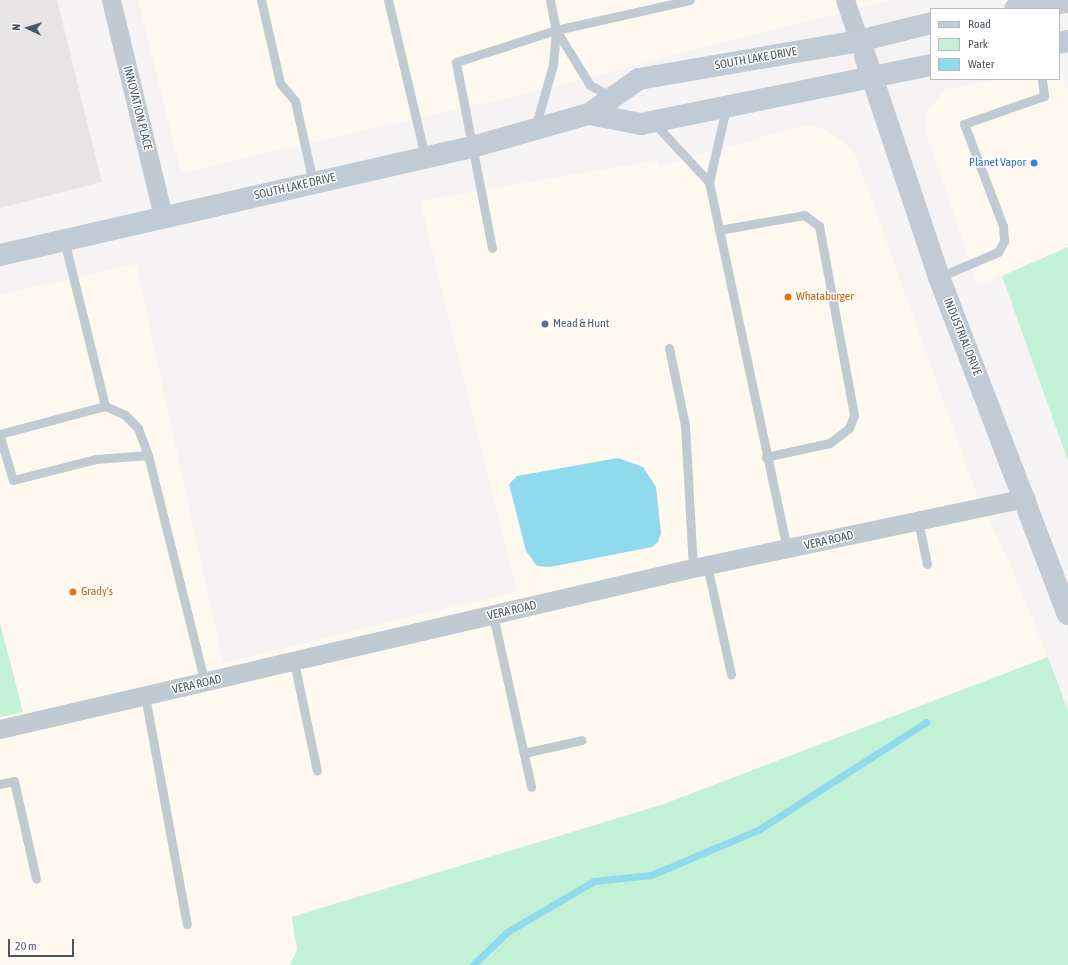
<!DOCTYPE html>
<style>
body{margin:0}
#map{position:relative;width:1068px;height:965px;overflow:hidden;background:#f5f3f3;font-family:"Asap Condensed",sans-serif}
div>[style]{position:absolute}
.commercial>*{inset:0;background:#fdf9ef}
.education>*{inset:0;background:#e6e4e5}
.green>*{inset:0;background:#c3f1d5}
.water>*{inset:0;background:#90daee}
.stream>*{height:7px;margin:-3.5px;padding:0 3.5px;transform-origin:3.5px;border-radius:3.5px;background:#90daee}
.lane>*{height:9px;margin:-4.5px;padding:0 4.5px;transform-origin:4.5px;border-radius:4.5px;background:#c1cad2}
.street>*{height:19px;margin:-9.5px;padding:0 9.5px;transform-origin:9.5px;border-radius:9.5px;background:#c1cad2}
.secondary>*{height:22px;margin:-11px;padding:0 11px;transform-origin:11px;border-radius:11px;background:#c1cbd6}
.dots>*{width:11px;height:11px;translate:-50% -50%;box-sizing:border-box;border:2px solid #fff;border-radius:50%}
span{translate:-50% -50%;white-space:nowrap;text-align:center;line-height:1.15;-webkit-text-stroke:3px #fff;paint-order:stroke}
.street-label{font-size:12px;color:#4a5661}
.shop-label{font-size:12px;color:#366cbe}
.right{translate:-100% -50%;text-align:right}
.food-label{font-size:12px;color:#c56008}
.left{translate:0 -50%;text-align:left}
.service-label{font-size:12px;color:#4e5e75}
.legend{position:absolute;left:930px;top:8px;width:130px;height:72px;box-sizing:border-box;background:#fff;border:1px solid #b7bbc0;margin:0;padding:5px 7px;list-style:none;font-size:12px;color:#4a5661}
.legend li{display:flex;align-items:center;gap:8px;height:20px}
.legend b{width:20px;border:1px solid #b7bbc0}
.north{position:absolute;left:8px;top:8px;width:40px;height:40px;-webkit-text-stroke:3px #fff;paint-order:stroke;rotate:274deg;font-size:11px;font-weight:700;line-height:16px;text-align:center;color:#4a5661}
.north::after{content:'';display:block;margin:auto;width:14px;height:18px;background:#4a5661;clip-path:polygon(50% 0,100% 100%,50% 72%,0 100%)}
.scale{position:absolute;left:8px;top:939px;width:66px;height:18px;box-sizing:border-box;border:2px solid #4a5661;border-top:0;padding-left:5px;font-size:12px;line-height:14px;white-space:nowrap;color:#4a5661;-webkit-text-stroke:3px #fff;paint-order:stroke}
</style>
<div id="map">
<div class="commercial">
<i style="clip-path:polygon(138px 0,889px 0,540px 90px,181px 173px)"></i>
<i style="clip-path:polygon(1059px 68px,1068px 89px,1068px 247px,978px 285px,926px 133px,927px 111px,946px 89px,1001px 79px,1059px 79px)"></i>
<i style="clip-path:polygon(802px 126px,816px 126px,842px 140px,856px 156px,977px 495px,1009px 561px,1048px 657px,664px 804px,292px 916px,297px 950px,290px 965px,0 965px,0 713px,22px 708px,0 623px,0 295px,136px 264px,223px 663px,517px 591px,420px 201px,657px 160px,659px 166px)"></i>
</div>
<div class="education">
<i style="clip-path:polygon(0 0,57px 0,102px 182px,0 208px)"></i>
</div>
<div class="green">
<i style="clip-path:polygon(1068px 247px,1068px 461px,1002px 276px)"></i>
<i style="clip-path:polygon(0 623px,23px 712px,0 717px)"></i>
<i style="clip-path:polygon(1048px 657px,1068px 711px,1068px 965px,290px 965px,297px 950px,292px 917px,664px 804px)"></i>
</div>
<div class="water">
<i style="clip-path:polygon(618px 458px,643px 467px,656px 487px,661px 533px,658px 542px,652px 547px,550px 567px,537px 566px,526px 551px,509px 484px,517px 476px)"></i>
</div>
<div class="stream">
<i style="left:473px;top:965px;width:47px;rotate:-44.1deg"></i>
<i style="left:507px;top:932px;width:101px;rotate:-30.4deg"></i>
<i style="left:594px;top:881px;width:57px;rotate:-6deg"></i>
<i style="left:651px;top:875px;width:116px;rotate:-22.8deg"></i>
<i style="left:758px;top:830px;width:200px;rotate:-32.7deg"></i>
</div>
<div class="lane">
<i style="left:261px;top:0;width:85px;rotate:77.1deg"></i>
<i style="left:280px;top:83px;width:23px;rotate:50deg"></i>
<i style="left:295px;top:101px;width:83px;rotate:77.5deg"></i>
<i style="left:388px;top:0;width:161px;rotate:76.7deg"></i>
<i style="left:550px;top:0;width:31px;rotate:79deg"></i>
<i style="left:556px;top:30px;width:137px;rotate:-12.6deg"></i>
<i style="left:556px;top:30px;width:65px;rotate:58.3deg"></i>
<i style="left:590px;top:85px;width:25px;rotate:29deg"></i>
<i style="left:726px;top:108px;width:76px;rotate:102.9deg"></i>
<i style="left:709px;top:182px;width:376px;rotate:78deg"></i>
<i style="left:654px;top:123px;width:81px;rotate:47deg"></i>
<i style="left:535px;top:128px;width:66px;rotate:-74.1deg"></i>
<i style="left:553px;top:65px;width:35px;rotate:-85deg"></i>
<i style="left:719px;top:230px;width:86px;rotate:-10deg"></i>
<i style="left:804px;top:215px;width:19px;rotate:36deg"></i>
<i style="left:819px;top:226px;width:192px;rotate:79.5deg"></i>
<i style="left:854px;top:415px;width:14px;rotate:111deg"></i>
<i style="left:849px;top:428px;width:24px;rotate:142deg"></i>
<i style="left:830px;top:443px;width:66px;rotate:167.8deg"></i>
<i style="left:64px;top:240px;width:171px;rotate:76.1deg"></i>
<i style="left:492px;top:248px;width:189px;rotate:-101deg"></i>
<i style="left:456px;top:62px;width:105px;rotate:-17.7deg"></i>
<i style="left:939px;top:277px;width:64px;rotate:-23deg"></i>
<i style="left:998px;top:252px;width:13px;rotate:-61deg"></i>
<i style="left:1004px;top:241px;width:15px;rotate:-94deg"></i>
<i style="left:1003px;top:226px;width:109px;rotate:-110.9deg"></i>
<i style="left:964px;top:124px;width:85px;rotate:-19.3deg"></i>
<i style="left:1044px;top:96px;width:17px;rotate:-97deg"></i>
<i style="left:669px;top:348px;width:79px;rotate:78.3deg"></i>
<i style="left:685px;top:425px;width:143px;rotate:86.8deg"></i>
<i style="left:0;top:434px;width:109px;rotate:-14.9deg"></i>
<i style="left:105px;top:406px;width:22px;rotate:24deg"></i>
<i style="left:125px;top:415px;width:18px;rotate:45deg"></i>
<i style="left:138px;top:428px;width:29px;rotate:70deg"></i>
<i style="left:148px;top:455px;width:235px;rotate:76deg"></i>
<i style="left:0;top:437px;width:45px;rotate:73.2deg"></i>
<i style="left:13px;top:480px;width:86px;rotate:-14.2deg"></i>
<i style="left:96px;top:459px;width:52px;rotate:-4.4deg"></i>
<i style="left:918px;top:521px;width:44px;rotate:78.2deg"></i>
<i style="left:707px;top:565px;width:112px;rotate:77.6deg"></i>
<i style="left:493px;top:615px;width:176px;rotate:77.5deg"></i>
<i style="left:294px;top:662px;width:111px;rotate:78.1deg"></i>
<i style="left:145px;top:696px;width:232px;rotate:79.6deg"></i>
<i style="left:524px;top:753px;width:59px;rotate:-12.6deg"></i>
<i style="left:0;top:784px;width:14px;rotate:-12deg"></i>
<i style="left:14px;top:781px;width:100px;rotate:77.3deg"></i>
</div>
<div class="street">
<i style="left:111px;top:0;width:223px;rotate:76.5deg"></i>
<i style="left:845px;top:0;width:58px;rotate:70.9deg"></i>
<i style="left:0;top:729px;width:711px;rotate:-13.08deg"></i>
<i style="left:693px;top:568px;width:340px;rotate:-11.9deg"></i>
</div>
<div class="secondary">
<i style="left:1015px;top:9px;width:53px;rotate:-7.5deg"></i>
<i style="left:1059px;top:43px;width:9px;rotate:-13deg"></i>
<i style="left:865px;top:56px;width:233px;rotate:71.5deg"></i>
<i style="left:939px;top:277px;width:361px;rotate:69.1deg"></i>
<i style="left:589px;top:114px;width:53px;rotate:10.9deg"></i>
<i style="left:641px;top:124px;width:296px;rotate:-11.5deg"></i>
<i style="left:0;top:255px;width:484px;rotate:-12.9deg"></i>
<i style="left:472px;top:147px;width:122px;rotate:-15.8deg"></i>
<i style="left:589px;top:114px;width:61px;rotate:-35deg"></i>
<i style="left:639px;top:79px;width:223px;rotate:-9.8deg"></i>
<i style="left:859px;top:41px;width:74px;rotate:-14deg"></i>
</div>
<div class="dots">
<i style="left:1034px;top:163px;background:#3f7fe0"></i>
<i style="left:788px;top:297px;background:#e8710a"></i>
<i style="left:545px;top:324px;background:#5c6f8a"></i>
<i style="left:73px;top:592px;background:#e8710a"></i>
</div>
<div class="street-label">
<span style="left:756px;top:59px;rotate:-10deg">SOUTH LAKE DRIVE</span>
<span style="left:137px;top:108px;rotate:76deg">INNOVATION PLACE</span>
<span style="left:295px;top:187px;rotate:-13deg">SOUTH LAKE DRIVE</span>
<span style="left:962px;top:337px;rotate:68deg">INDUSTRIAL DRIVE</span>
<span style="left:829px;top:541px;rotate:-13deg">VERA ROAD</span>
<span style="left:512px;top:611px;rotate:-13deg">VERA ROAD</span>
<span style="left:197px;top:685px;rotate:-13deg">VERA ROAD</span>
</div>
<div class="shop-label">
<span class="right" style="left:1026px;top:163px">Planet Vapor</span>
</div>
<div class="food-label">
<span class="left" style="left:796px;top:297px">Whataburger</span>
<span class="left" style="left:81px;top:592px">Grady's</span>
</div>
<div class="service-label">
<span class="left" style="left:553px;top:324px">Mead &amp; Hunt</span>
</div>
<ul class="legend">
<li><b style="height:5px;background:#c1cbd6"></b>Road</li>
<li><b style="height:11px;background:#c3f1d5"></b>Park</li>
<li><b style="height:11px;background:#90daee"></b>Water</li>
</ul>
<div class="north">N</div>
<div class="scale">20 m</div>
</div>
